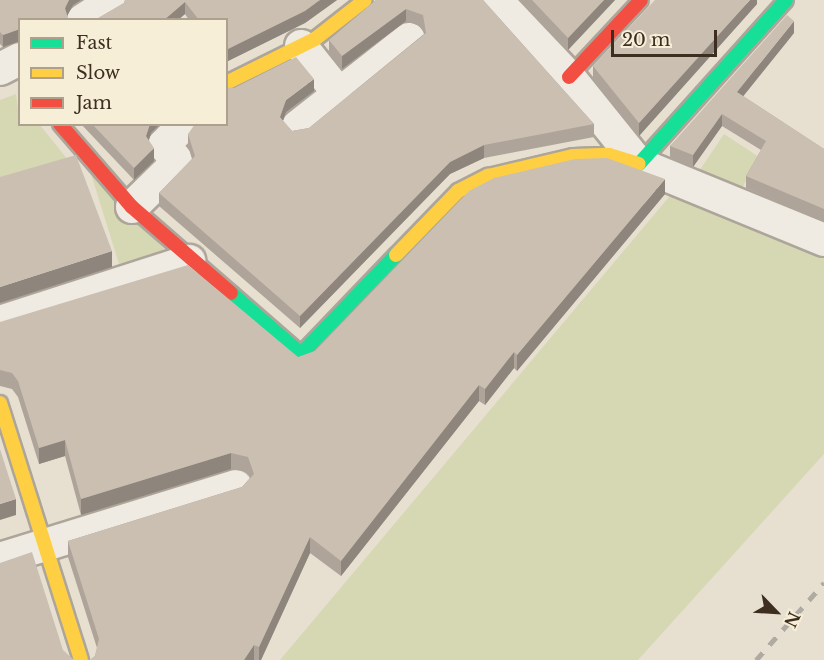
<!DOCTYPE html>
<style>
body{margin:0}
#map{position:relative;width:824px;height:660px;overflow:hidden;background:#e7e0d1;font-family:"Libre Baskerville",serif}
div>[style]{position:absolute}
.green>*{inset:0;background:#d6d7b3}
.roads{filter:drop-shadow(2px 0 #ada599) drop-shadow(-2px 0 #ada599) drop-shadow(0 2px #ada599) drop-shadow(0 -2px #ada599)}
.street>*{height:32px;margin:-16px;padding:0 16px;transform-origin:16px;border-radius:16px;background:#efebe3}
.fast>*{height:14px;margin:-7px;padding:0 7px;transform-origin:7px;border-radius:7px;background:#16e098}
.slow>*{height:14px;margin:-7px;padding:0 7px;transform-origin:7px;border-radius:7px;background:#ffcf43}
.jam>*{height:14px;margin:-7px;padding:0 7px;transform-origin:7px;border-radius:7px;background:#f24e42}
.rail>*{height:4.5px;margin-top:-2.25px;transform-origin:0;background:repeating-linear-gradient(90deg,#afaaa2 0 10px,transparent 0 20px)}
.wall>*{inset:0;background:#afa499}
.shaded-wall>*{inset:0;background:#8e867d}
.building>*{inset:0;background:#cbbfb2}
span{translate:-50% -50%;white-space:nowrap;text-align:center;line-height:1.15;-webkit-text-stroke:4.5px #f7eed8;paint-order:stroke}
.legend{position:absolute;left:18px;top:18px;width:210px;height:108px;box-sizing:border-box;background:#f7eed8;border:2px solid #ada18e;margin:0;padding:8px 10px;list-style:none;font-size:18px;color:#3d2e20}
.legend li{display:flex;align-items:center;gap:12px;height:30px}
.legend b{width:30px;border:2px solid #ada18e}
.north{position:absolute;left:746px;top:582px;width:60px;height:60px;-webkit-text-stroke:4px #f7eed8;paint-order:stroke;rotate:115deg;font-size:16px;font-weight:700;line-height:24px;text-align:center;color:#3d2e20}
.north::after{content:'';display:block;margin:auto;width:21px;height:27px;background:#3d2e20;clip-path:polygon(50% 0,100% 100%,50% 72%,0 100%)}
.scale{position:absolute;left:611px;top:30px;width:106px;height:27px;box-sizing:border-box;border:3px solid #3d2e20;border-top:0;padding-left:8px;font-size:18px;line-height:21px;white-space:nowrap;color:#3d2e20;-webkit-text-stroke:4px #f7eed8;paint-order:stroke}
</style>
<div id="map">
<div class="green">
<i style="clip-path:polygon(16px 94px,20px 124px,40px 125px,68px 160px,0 183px,0 100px)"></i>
<i style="clip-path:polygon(724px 134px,759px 157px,741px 190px,695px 177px)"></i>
<i style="clip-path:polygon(91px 174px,168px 253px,119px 264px)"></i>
<i style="clip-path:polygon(679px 185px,824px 244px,824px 454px,638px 660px,280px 660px)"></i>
</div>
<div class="roads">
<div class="street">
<i style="left:496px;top:0;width:106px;rotate:46.5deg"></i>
<i style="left:569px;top:77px;width:112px;rotate:51.2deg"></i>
<i style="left:639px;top:164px;width:200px;rotate:22.3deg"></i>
<i style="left:83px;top:20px;width:37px;rotate:-33deg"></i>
<i style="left:301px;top:46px;width:63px;rotate:51.5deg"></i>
<i style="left:0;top:69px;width:22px;rotate:-27deg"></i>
<i style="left:298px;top:126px;width:141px;rotate:-38.1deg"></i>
<i style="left:132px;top:207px;width:64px;rotate:-44.4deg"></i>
<i style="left:178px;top:162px;width:22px;rotate:-129deg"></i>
<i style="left:164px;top:145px;width:29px;rotate:-46deg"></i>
<i style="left:0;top:322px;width:199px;rotate:-17.9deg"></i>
<i style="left:0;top:559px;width:247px;rotate:-17.2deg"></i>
</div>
<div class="fast">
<i style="left:639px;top:164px;width:220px;rotate:-48.1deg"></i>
<i style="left:231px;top:293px;width:93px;rotate:41.1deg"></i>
<i style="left:301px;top:354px;width:137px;rotate:-46.2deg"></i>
</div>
<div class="slow">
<i style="left:226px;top:83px;width:99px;rotate:-26.3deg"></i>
<i style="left:315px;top:39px;width:63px;rotate:-38deg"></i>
<i style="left:396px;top:255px;width:89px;rotate:-45.9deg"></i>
<i style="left:458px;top:191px;width:34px;rotate:-27deg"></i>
<i style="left:488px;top:176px;width:87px;rotate:-13.2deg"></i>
<i style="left:573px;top:156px;width:36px;rotate:-2deg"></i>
<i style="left:609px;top:155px;width:31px;rotate:17deg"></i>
<i style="left:0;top:403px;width:269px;rotate:72.5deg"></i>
</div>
<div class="jam">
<i style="left:569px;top:77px;width:105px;rotate:-46.9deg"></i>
<i style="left:60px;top:124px;width:110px;rotate:49.1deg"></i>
<i style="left:132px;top:207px;width:131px;rotate:41deg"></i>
</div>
</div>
<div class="rail">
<i style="left:756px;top:660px;width:103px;rotate:-48.6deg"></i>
</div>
<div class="wall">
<i style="clip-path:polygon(0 0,81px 0,73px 5px,20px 20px,20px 41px,3px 47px,0 44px)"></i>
<i style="clip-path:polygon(125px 0,337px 0,305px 23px,226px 62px,226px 20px,189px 20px,185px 14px,178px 20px,95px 20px,124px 3px)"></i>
<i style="clip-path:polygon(376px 0,483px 0,594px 124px,594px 137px,484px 158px,450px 174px,300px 328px,159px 206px,159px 193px,192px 159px,188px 146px,188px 134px,314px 91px,286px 112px,283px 121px,292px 131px,309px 128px,424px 34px,423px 27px,406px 21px,342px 69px,329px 52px,329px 40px)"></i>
<i style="clip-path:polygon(521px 0,615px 0,568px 50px)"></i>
<i style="clip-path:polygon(757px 0,757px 4px,639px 136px,593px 78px,593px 66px)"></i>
<i style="clip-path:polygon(794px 33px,743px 96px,824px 149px,824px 221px,746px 188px,746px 176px,761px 150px,722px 126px,693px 167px,670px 157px,670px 146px)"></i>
<i style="clip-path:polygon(81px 124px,160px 124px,151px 133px,149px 140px,154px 161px,134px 180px)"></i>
<i style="clip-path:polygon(665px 194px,517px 371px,514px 368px,485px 405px,479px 401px,341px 576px,310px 553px,261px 660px,90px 660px,95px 656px,97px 648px,68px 557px,68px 541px,242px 487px,250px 478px,248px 472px,231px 469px,81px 515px,65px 456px,39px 464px,18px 397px,12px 389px,0 386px,0 322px,298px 357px,315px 351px)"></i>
</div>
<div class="shaded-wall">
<i style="clip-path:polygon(69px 0,81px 0,73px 5px,65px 20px,65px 8px)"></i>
<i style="clip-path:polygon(320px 0,337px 0,305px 23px,226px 62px,226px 50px)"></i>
<i style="clip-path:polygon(604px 0,615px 0,568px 50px,568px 38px)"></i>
<i style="clip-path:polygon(750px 0,757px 0,757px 4px,639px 136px,639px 123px)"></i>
<i style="clip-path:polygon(185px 2px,185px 14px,178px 20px,164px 20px)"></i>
<i style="clip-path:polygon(406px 9px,406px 21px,342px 69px,342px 56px)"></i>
<i style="clip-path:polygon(794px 21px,794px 33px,737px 104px,737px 92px)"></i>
<i style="clip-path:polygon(20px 29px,20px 41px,3px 47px,3px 35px)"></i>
<i style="clip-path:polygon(314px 79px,314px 91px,286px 112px,280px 129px,280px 117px,286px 100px)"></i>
<i style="clip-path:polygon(722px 114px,722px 126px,693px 167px,693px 155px)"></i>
<i style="clip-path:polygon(150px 124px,160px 124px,151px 133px,146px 148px,146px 136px)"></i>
<i style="clip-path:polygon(484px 145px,484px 158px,450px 174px,300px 328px,300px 316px,450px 162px)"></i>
<i style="clip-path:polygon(154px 148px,154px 161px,134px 180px,134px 168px)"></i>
<i style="clip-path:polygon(665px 179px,665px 194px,517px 371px,517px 355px)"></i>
<i style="clip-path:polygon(112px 251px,112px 267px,0 303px,0 287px)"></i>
<i style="clip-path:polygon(514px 352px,514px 368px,485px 405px,485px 389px)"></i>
<i style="clip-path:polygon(479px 385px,479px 401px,341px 576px,341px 561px)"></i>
<i style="clip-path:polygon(65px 440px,65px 456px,39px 464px,39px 448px)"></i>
<i style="clip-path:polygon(231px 453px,231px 469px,81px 515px,81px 499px)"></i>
<i style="clip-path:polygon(16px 499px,16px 515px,0 520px,0 504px)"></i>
<i style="clip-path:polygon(310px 537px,310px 553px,261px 660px,259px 660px,259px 647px)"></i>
<i style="clip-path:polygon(254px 645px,254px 660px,244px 660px)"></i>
</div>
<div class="building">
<i style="clip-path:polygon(0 0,69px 0,65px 8px,68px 18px,72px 20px,20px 20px,20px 29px,3px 35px,0 32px)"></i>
<i style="clip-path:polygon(125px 0,320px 0,305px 11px,226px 50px,226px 20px,199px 20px,185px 2px,164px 20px,95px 20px,124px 3px)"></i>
<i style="clip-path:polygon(376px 0,483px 0,594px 124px,484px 145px,450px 162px,300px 316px,159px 193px,195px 156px,188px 134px,195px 124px,226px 124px,226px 87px,234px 88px,296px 57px,314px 79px,286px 100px,280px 117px,292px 131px,309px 128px,426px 33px,423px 15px,406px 9px,342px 56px,329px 40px)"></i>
<i style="clip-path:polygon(532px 0,604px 0,568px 38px)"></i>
<i style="clip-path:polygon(655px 0,750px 0,639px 123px,593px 66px)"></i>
<i style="clip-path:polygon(787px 15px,794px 21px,737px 92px,824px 149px,824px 209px,746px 176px,766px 141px,722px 114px,693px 155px,670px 146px)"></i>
<i style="clip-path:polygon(92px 124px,150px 124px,146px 136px,154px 148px,134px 168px)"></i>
<i style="clip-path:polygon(76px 155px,112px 251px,0 287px,0 177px)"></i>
<i style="clip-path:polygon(607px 158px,665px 179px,517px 355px,514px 352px,485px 389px,479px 385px,341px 561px,310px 537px,259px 647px,254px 645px,244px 660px,90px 660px,95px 656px,99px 639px,68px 541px,242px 487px,254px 474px,248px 457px,231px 453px,81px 499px,65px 440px,39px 448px,18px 381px,12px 373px,0 370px,0 322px,188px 265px,298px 357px,315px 351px,469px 191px,494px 178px,575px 159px)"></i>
<i style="clip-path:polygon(0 449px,16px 499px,0 504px)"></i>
<i style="clip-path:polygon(32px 552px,63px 650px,74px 660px,0 660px,0 563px)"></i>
</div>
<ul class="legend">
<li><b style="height:8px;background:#16e098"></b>Fast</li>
<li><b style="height:8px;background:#ffcf43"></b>Slow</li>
<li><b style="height:8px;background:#f24e42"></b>Jam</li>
</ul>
<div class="north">N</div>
<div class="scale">20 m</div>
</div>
